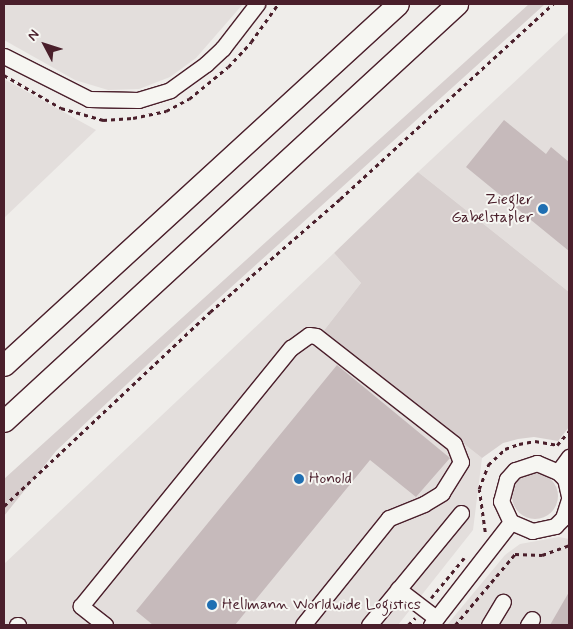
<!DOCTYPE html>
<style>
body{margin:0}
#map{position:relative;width:573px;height:629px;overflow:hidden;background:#efedea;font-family:Mynerve,sans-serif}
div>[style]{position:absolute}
.built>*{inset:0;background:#e3dedc}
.green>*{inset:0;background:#d7cfce}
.round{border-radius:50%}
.building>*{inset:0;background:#c6babb}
.path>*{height:2.5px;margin-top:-1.25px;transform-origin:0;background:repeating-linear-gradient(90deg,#4a1f2b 0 4px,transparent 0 8px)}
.roads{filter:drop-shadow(1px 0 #4a1f2b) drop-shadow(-1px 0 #4a1f2b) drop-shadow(0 1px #4a1f2b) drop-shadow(0 -1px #4a1f2b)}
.minor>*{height:15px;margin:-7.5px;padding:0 7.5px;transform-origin:7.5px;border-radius:7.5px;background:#f6f6f2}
.highway>*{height:21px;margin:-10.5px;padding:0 10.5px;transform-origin:10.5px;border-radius:10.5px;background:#f6f6f2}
.dots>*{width:14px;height:14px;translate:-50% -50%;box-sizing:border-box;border:2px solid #f6f6f2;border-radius:50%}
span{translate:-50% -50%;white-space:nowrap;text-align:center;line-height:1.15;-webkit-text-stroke:4px #f6f6f2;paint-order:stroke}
.poi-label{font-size:16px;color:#4a1f2b}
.right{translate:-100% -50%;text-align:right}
.left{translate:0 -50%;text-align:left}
.frame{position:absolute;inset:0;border:5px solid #4a1f2b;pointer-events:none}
.north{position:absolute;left:20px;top:20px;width:50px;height:50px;-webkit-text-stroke:4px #f6f6f2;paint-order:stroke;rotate:310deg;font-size:14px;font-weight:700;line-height:20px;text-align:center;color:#4a1f2b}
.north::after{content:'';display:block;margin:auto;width:18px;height:22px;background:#4a1f2b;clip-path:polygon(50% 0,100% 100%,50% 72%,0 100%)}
</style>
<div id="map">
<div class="built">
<i style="clip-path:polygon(4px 4px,243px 4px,196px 58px,170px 77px,139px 89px,108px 90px,75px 80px,4px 40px)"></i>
<i style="clip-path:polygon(569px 31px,569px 292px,418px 172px)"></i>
<i style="clip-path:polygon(4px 79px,96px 130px,4px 218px)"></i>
<i style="clip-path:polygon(334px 253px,361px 283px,322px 333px,482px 458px,473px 530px,398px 625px,4px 625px,4px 564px)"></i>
<i style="clip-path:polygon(559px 537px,569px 539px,569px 625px,447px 625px,505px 555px,520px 544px)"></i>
</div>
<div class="green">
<i style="clip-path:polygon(529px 4px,545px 4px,197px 318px,56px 451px,4px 516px,4px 479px)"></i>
<i style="clip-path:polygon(418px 172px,569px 292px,569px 427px,558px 441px,534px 437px,518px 439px,503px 443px,482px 458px,322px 333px,361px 283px,334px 253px)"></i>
<i class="round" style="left:512px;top:473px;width:46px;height:46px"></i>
</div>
<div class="building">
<i style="clip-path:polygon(504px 120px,546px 154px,551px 147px,569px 162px,569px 251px,466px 167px)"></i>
<i style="clip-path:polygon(337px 365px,450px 458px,416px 497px,370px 460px,235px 625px,153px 625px,136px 611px)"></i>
<i style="clip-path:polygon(569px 592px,569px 625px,550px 625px)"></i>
</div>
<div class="path">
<i style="left:4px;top:75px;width:66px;rotate:30.1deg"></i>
<i style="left:61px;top:108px;width:44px;rotate:15.9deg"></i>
<i style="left:103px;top:120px;width:30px;rotate:-4deg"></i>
<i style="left:133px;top:118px;width:34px;rotate:-12deg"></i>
<i style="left:166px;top:111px;width:26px;rotate:-28deg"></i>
<i style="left:189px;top:99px;width:50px;rotate:-39.4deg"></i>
<i style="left:228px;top:67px;width:34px;rotate:-47deg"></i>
<i style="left:251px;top:42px;width:47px;rotate:-54.6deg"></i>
<i style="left:4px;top:506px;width:283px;rotate:-43.3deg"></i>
<i style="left:210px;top:312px;width:172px;rotate:-41deg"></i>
<i style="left:340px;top:199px;width:289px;rotate:-42.5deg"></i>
<i style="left:485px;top:532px;width:43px;rotate:-97.9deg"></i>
<i style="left:479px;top:489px;width:26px;rotate:-69deg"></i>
<i style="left:488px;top:465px;width:23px;rotate:-43deg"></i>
<i style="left:505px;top:449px;width:15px;rotate:-20deg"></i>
<i style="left:519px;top:444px;width:16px;rotate:-11deg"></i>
<i style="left:535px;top:441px;width:22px;rotate:10deg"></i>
<i style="left:557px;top:445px;width:18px;rotate:-49deg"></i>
<i style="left:431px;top:598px;width:52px;rotate:-50.5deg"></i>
<i style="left:408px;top:625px;width:10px;rotate:-45deg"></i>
<i style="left:455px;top:625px;width:93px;rotate:-49.8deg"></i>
<i style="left:515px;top:554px;width:27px;rotate:2deg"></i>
<i style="left:542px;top:555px;width:29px;rotate:-20deg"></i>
</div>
<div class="roads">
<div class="minor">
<i style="left:4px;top:56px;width:95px;rotate:26.8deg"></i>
<i style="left:89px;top:99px;width:49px;rotate:1.2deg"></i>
<i style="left:138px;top:100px;width:34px;rotate:-17deg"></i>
<i style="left:170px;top:90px;width:44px;rotate:-35.8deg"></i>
<i style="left:206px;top:64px;width:23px;rotate:-43deg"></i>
<i style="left:223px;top:48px;width:56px;rotate:-52.3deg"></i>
<i style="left:558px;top:472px;width:19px;rotate:-54deg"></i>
<i style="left:569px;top:496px;width:17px;rotate:-103deg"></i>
<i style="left:565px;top:479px;width:10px;rotate:-135deg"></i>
<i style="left:558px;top:472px;width:23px;rotate:-157deg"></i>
<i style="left:537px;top:463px;width:23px;rotate:162deg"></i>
<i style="left:515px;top:470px;width:12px;rotate:132deg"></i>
<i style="left:507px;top:479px;width:23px;rotate:105deg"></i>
<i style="left:501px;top:501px;width:23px;rotate:65deg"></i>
<i style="left:511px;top:522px;width:23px;rotate:23deg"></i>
<i style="left:532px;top:531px;width:24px;rotate:-12deg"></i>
<i style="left:555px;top:526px;width:11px;rotate:-45deg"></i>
<i style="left:563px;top:518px;width:19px;rotate:-72deg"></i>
<i style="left:398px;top:589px;width:48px;rotate:37.3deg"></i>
<i style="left:17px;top:625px;width:1px"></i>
<i style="left:105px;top:625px;width:31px;rotate:-142deg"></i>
<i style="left:81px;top:606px;width:333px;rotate:-50.9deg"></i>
<i style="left:291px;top:348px;width:22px;rotate:-36deg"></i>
<i style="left:309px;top:335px;width:7px;rotate:8deg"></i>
<i style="left:316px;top:336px;width:175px;rotate:38deg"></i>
<i style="left:454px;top:444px;width:19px;rotate:69deg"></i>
<i style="left:461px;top:462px;width:36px;rotate:122deg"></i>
<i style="left:442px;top:493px;width:21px;rotate:149deg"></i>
<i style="left:424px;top:504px;width:38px;rotate:158deg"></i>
<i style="left:389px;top:518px;width:137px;rotate:128.8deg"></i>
<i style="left:369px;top:625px;width:145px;rotate:-50.6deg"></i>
<i style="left:431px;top:625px;width:130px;rotate:-52.2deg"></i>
<i style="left:489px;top:625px;width:27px;rotate:-59deg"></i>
<i style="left:528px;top:625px;width:7px;rotate:-56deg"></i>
</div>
<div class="highway">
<i style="left:4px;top:365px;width:534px;rotate:-42.5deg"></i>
<i style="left:4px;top:421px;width:616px;rotate:-42.63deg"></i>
</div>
</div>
<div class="dots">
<i style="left:543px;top:209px;background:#1f6fb2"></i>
<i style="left:299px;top:479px;background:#1f6fb2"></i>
<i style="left:212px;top:605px;background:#1f6fb2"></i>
</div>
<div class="poi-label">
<span class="right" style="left:533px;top:209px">Ziegler<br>Gabelstapler</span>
<span class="left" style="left:309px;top:479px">Honold</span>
<span class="left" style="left:222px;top:605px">Hellmann Worldwide Logistics</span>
</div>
<div class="frame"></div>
<div class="north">N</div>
</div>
